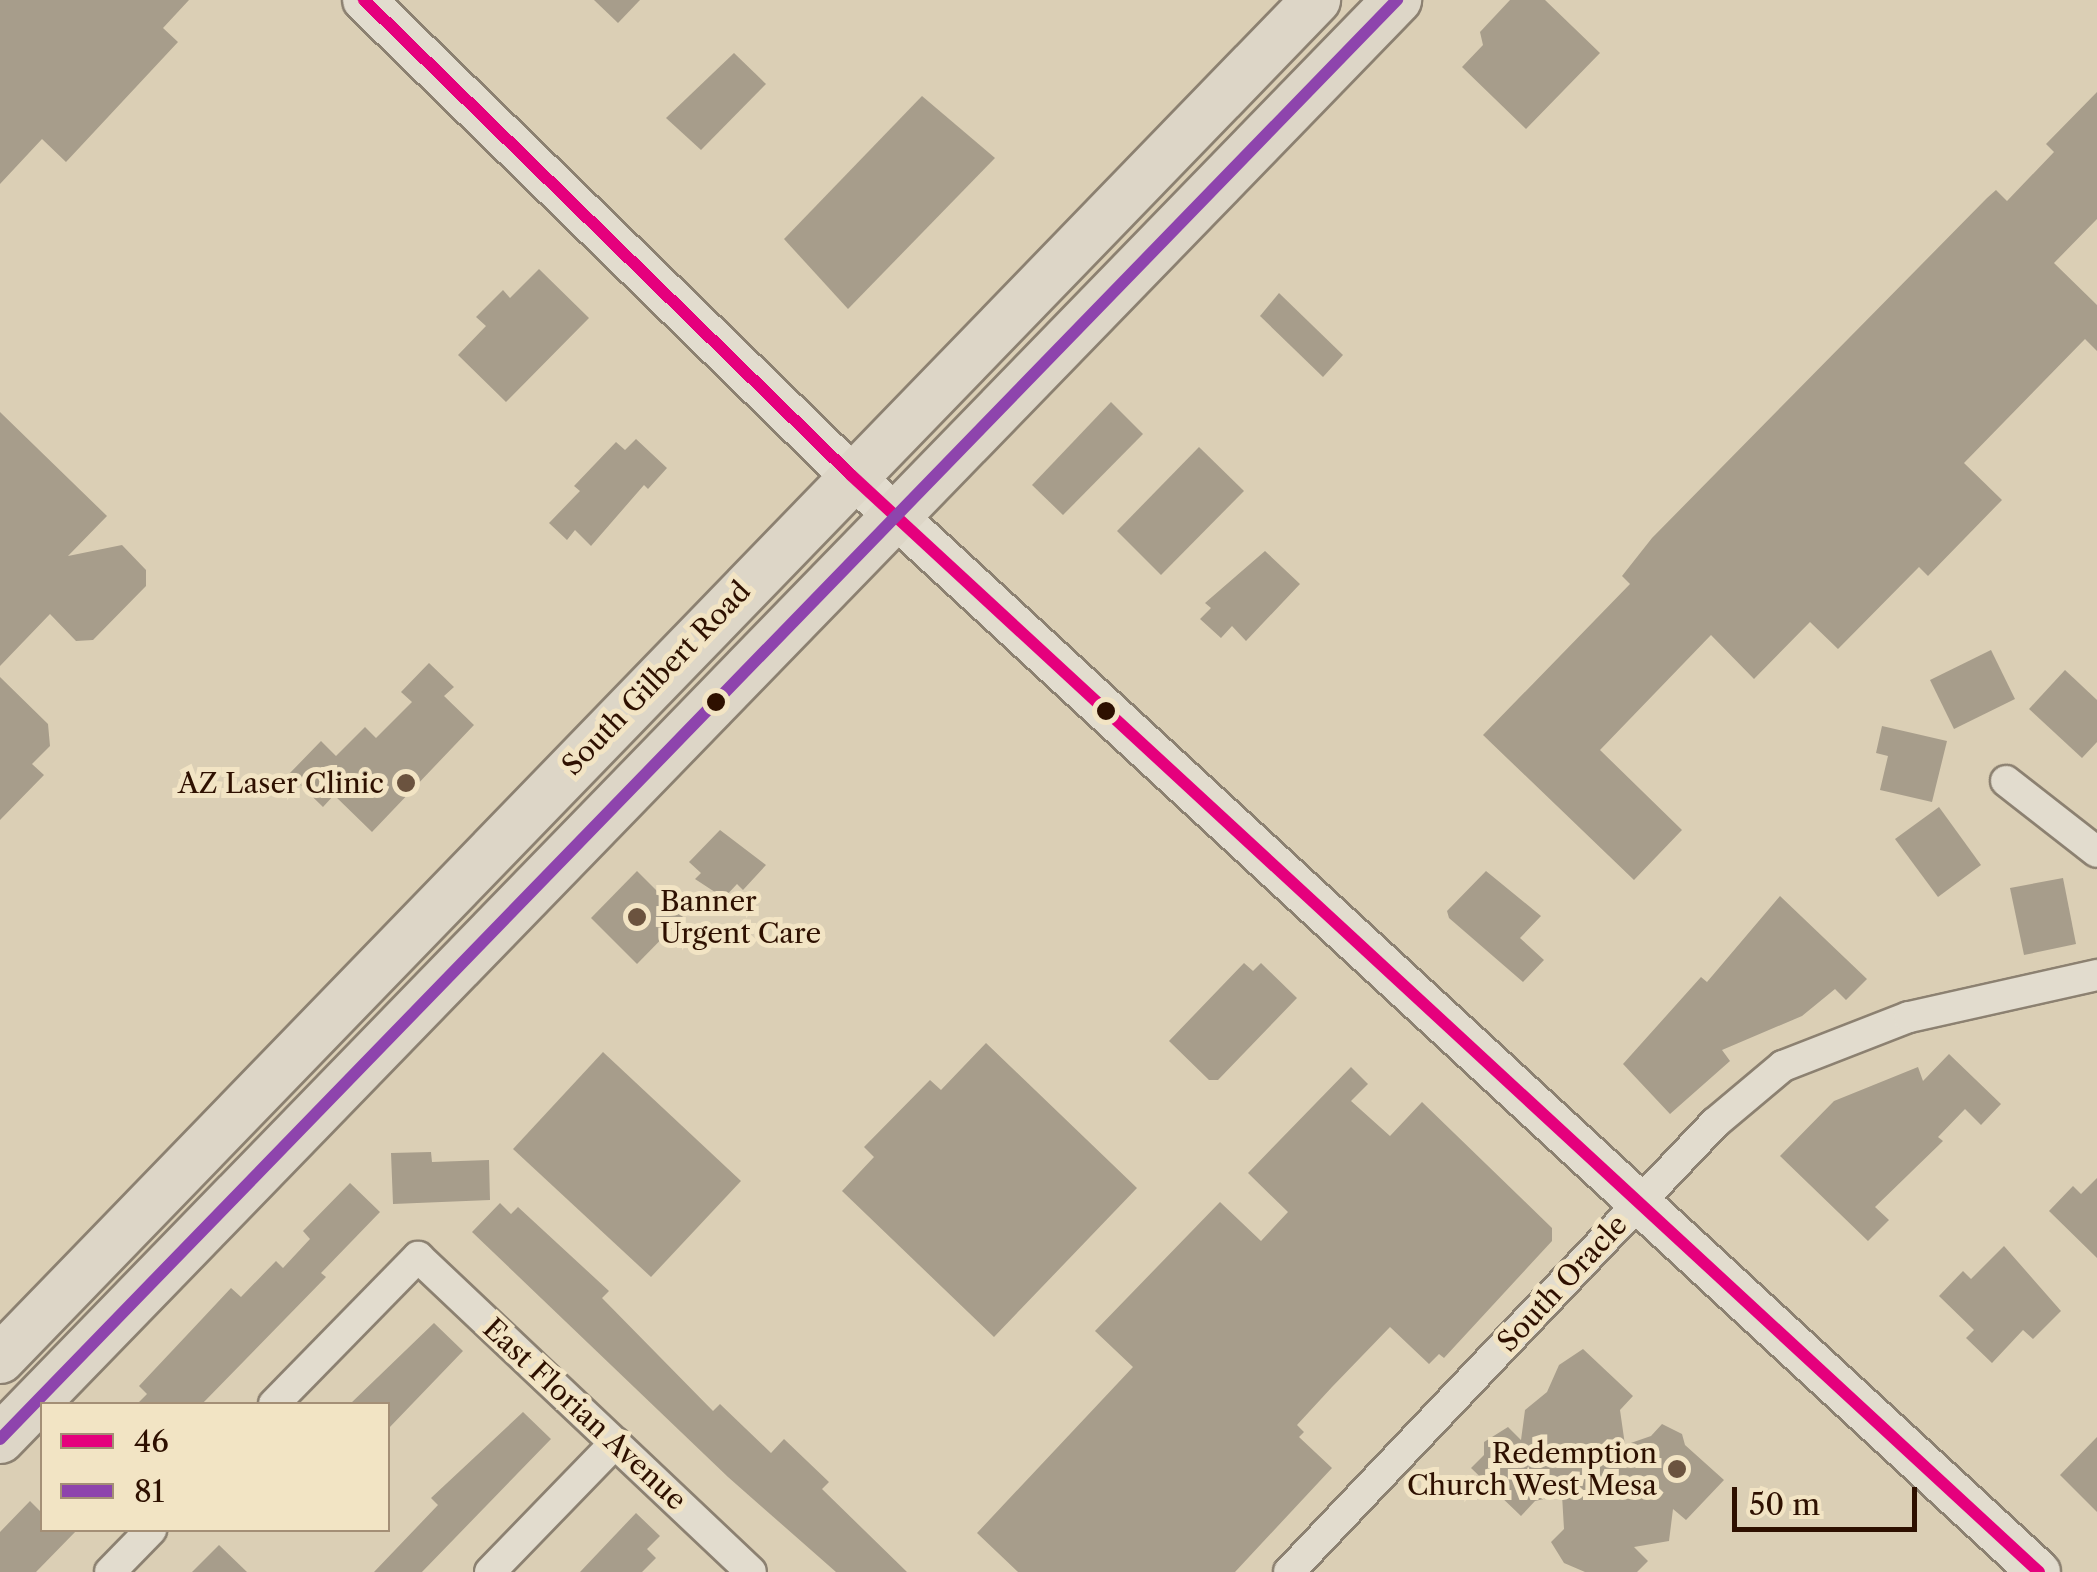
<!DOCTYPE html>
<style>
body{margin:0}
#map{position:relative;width:2097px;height:1572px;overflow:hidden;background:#dbcfb5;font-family:"Libre Caslon Text",serif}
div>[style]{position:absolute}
.building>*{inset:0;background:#a79d8b}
.roads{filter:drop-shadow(2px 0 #8c8171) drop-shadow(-2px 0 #8c8171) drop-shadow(0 2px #8c8171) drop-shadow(0 -2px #8c8171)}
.minor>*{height:30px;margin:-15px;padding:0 15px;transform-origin:15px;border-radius:15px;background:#e2dcce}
.secondary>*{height:42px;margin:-21px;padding:0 21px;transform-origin:21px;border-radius:21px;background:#e2dcce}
.primary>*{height:48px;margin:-24px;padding:0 24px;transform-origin:24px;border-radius:24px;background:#ddd6c7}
.bus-1>*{height:12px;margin:-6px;padding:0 6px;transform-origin:6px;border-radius:6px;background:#e5007d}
.bus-2>*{height:12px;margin:-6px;padding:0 6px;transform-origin:6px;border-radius:6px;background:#8e44ad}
.dots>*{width:28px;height:28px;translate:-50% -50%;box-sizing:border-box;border:5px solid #f2e4c4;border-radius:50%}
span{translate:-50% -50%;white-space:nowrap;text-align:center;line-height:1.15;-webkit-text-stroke:10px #f2e4c4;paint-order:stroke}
.street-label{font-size:28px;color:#2e1000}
.poi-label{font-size:28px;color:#2e1000}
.right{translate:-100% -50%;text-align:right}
.left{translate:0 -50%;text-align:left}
.legend{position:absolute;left:40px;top:1402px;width:350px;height:130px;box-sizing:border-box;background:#f2e4c4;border:2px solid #a48f76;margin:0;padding:12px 18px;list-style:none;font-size:30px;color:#2e1000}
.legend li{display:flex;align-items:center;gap:20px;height:50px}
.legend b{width:50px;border:2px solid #a48f76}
.scale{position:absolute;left:1732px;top:1487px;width:185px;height:45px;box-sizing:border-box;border:5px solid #2e1000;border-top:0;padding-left:12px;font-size:30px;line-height:35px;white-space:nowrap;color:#2e1000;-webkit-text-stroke:8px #f2e4c4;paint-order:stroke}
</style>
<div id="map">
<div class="building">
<i style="clip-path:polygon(0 0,189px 0,163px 28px,178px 42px,66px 162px,42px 139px,0 184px)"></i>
<i style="clip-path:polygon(594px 0,640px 0,618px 23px)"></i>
<i style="clip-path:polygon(1510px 0,1545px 0,1600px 53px,1526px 129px,1462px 67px,1483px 45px,1480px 32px)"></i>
<i style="clip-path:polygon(734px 53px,766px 84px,701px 150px,666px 118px)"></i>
<i style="clip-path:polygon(2097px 92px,2097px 219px,2054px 263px,2097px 305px,2097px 351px,2085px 339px,1964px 463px,2002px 500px,1928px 576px,1919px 567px,1838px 649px,1810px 622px,1754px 679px,1711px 635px,1600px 750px,1682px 830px,1634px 880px,1483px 735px,1630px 584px,1622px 576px,1652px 538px,1987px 198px,1996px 190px,2007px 201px,2054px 152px,2046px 144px)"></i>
<i style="clip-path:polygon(922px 96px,995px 158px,848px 309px,784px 239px)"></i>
<i style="clip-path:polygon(539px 269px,589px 318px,506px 402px,458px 355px,486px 326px,476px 317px,503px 290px,510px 298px)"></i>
<i style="clip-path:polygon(1279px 293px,1343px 355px,1323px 377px,1260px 316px)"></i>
<i style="clip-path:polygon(1111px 402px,1143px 434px,1063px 515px,1032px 485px)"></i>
<i style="clip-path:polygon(0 412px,107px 516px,68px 556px,122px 545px,146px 570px,146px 586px,93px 640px,76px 641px,50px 614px,0 666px)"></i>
<i style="clip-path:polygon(636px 439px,667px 468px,648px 489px,644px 485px,591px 546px,575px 530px,567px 540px,549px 523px,580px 491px,574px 486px,616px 442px,625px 450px)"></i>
<i style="clip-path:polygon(1199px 447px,1244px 491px,1161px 575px,1117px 531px)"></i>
<i style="clip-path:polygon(1265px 551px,1300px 584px,1246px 641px,1232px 626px,1221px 638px,1200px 619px,1211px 608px,1205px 603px)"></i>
<i style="clip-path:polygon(1991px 650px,2015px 699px,1954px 729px,1930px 680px)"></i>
<i style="clip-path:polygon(429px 663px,454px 687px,444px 696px,474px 725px,372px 832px,334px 795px,323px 807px,289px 774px,321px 741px,336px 756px,365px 727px,376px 738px,412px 702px,401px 692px)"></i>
<i style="clip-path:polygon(2065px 670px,2097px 700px,2097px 742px,2082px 758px,2029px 709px)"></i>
<i style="clip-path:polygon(0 677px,48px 724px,50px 746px,32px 764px,44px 775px,0 820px)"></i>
<i style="clip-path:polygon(1882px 726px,1947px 741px,1932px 802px,1880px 790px,1888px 756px,1876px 753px)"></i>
<i style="clip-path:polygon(1939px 807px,1981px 865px,1938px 897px,1895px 839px)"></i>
<i style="clip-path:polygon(720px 830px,766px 865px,743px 890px,737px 884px,724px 898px,695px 879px,701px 873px,689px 862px)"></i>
<i style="clip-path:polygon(637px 871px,683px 917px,637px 964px,591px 918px)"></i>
<i style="clip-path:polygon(1486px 871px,1541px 916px,1520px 938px,1544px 960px,1523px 982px,1449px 918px,1447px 911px)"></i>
<i style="clip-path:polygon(2063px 878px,2076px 944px,2024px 955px,2010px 888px)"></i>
<i style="clip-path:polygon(1780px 896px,1867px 979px,1846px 1000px,1835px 989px,1802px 1016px,1722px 1050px,1730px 1061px,1670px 1114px,1623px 1064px,1701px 977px,1707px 982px)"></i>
<i style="clip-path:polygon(1244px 963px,1253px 971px,1261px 963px,1297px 998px,1218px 1080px,1209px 1080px,1169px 1041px)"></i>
<i style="clip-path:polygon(986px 1043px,1137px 1188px,994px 1337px,842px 1191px,874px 1157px,864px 1147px,930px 1080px,941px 1090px)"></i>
<i style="clip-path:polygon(603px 1052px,741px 1181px,651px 1277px,513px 1149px)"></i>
<i style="clip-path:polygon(1949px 1054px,2001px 1104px,1981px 1125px,1965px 1109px,1938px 1137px,1943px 1141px,1875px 1207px,1889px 1220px,1868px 1241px,1780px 1156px,1834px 1101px,1918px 1067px,1923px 1081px)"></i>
<i style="clip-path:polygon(1351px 1067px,1368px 1084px,1351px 1101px,1390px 1136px,1422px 1102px,1552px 1228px,1552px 1241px,1444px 1358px,1439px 1354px,1429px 1364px,1390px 1327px,1332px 1387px,1297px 1425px,1304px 1432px,1299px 1437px,1332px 1468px,1235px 1572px,1018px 1572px,977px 1533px,1133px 1367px,1095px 1331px,1220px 1202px,1261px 1241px,1288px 1212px,1248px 1173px)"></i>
<i style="clip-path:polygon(431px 1152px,432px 1162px,489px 1160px,490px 1200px,393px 1204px,391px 1153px)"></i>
<i style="clip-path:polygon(2097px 1178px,2097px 1258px,2049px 1211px,2073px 1186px,2081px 1194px)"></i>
<i style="clip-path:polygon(350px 1183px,380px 1212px,321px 1273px,326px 1277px,202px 1404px,137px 1404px,147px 1394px,139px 1386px,202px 1319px,231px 1288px,241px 1297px,276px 1261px,283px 1268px,310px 1239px,303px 1231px)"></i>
<i style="clip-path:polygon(500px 1203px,511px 1214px,518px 1207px,609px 1291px,602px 1298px,713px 1411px,720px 1404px,771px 1453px,784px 1439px,829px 1482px,822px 1489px,907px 1572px,836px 1572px,728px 1477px,472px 1232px)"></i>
<i style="clip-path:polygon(2004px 1246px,2061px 1311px,2033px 1339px,2023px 1330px,1992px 1363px,1966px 1338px,1974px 1330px,1939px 1296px,1963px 1271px,1971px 1279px)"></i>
<i style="clip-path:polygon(434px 1323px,463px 1351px,388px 1429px,388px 1404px,350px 1404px)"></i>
<i style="clip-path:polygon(1583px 1349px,1633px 1396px,1620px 1410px,1625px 1445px,1651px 1436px,1662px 1424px,1682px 1434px,1685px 1445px,1724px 1480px,1686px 1520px,1673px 1509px,1669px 1541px,1634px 1547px,1648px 1561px,1637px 1572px,1585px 1572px,1564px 1563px,1551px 1542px,1564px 1529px,1562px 1495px,1535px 1501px,1521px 1516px,1471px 1468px,1484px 1455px,1484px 1442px,1508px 1427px,1521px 1440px,1525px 1410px,1547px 1392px,1559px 1365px)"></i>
<i style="clip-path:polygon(523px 1412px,551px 1439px,422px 1572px,374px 1572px,438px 1505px,431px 1498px)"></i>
<i style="clip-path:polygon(2097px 1437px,2097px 1512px,2060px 1475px)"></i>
<i style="clip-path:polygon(30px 1501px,42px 1513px,42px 1530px,77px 1530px,36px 1572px,0 1572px,0 1532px)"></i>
<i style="clip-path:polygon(636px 1513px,660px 1536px,647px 1549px,656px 1558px,642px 1572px,580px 1572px)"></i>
<i style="clip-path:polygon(219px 1545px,247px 1572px,192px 1572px)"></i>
</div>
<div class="roads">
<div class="minor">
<i style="left:2006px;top:781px;width:115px;rotate:38deg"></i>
<i style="left:274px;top:1404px;width:206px;rotate:-45.6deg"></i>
<i style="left:418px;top:1257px;width:458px;rotate:43.4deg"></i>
<i style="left:110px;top:1572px;width:59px;rotate:-45.7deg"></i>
<i style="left:490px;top:1572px;width:180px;rotate:-45.9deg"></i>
<i style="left:1289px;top:1572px;width:619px;rotate:-46.51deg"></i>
<i style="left:1715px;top:1123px;width:89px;rotate:-40deg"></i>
<i style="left:1783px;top:1066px;width:135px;rotate:-21.3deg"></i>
<i style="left:1909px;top:1017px;width:193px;rotate:-12.6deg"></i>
</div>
<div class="secondary">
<i style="left:364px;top:0;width:680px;rotate:44.29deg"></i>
<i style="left:851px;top:475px;width:1617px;rotate:42.72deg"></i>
</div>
<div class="primary">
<i style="left:0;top:1359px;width:1892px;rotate:-45.92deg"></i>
<i style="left:0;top:1439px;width:2006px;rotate:-45.85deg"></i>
</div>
</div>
<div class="bus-1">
<i style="left:364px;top:0;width:680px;rotate:44.29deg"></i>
<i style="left:851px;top:475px;width:1617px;rotate:42.72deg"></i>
</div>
<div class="bus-2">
<i style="left:0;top:1439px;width:2006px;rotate:-45.85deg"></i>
</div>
<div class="dots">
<i style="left:716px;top:702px;background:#2e1000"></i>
<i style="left:1106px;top:711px;background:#2e1000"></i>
<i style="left:406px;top:783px;background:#6b533f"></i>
<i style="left:637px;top:917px;background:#6b533f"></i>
<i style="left:1677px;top:1469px;background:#6b533f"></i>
</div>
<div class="street-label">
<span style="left:656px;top:678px;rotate:-46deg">South Gilbert Road</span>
<span style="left:1562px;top:1283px;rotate:-47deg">South Oracle</span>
<span style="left:585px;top:1414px;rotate:43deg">East Florian Avenue</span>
</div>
<div class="poi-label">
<span class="right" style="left:384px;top:783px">AZ Laser Clinic</span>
<span class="left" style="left:660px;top:917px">Banner<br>Urgent Care</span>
<span class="right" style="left:1657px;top:1469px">Redemption<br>Church West Mesa</span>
</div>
<ul class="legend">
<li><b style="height:12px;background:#e5007d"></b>46</li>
<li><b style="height:12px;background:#8e44ad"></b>81</li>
</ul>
<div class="scale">50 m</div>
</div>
